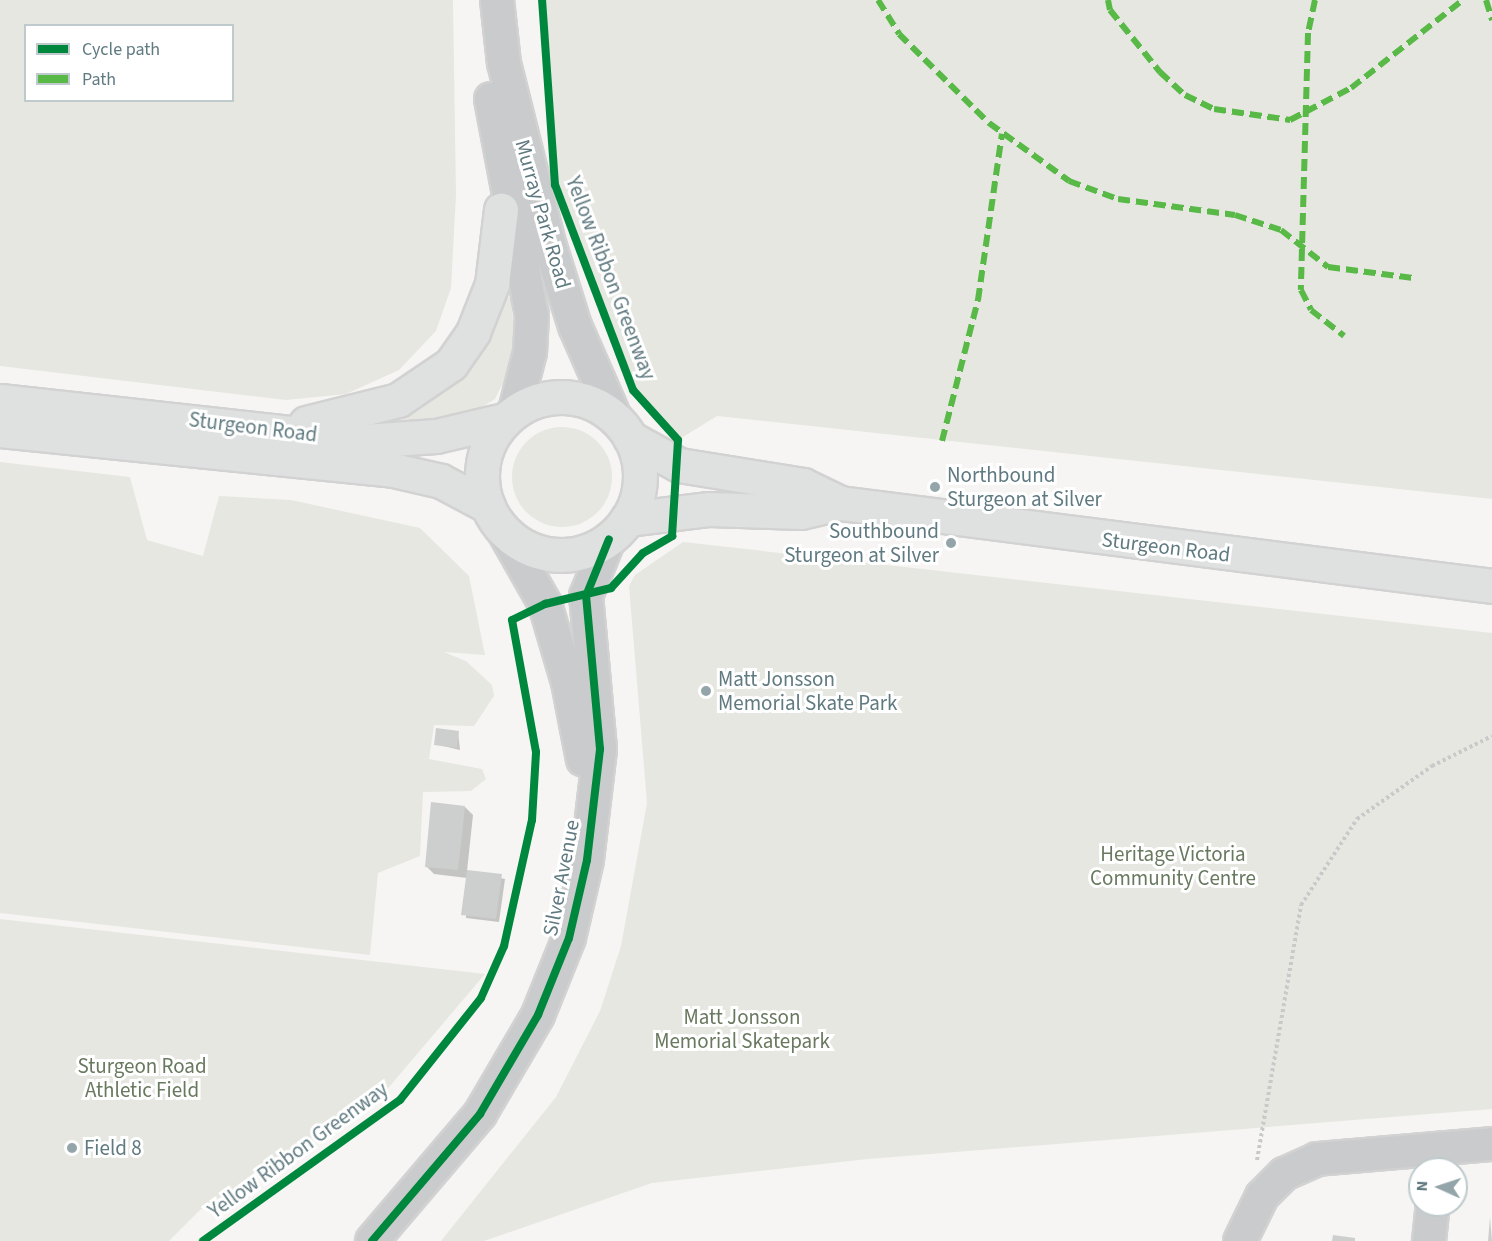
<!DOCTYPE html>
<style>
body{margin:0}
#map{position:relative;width:1492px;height:1241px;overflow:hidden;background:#f6f5f4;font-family:"Source Sans 3",sans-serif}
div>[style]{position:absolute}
.green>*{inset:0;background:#e6e7e1}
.round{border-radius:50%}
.shadow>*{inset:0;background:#0003}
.building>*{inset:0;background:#cdcfcf}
.path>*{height:4px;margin-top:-2px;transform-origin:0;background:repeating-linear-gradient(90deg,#c8caca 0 3px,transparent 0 6px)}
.roads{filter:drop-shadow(2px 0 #d2d2d2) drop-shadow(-2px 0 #d2d2d2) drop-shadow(0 2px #d2d2d2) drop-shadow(0 -2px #d2d2d2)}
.minor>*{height:32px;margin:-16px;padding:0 16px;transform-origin:16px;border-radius:16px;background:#cacbcc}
.major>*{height:33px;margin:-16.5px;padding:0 16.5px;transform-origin:16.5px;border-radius:16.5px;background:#dfe0e0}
.major>.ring{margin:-16.5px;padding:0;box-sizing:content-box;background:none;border:33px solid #dfe0e0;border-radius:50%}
.quiet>*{height:6px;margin-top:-3px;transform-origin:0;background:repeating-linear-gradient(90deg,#58b947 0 12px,transparent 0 18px)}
.cycleway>*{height:8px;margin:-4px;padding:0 4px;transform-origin:4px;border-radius:4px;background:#00873e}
.dots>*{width:16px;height:16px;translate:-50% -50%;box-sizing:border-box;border:3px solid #fff;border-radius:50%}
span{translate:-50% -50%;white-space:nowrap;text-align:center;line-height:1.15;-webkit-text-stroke:6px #fff;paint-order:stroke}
.street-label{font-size:21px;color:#607a81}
.poi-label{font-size:21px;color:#607a81}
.left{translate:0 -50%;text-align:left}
.right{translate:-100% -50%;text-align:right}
.park-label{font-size:21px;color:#69795f}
.legend{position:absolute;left:24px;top:24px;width:210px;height:78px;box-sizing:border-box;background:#fff;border:2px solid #bfcacd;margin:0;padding:8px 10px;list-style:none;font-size:18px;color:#607a81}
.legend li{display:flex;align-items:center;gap:12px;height:30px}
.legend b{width:30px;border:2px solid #bfcacd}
.north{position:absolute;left:1408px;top:1157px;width:60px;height:60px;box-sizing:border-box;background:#fff;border:2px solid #bfcacd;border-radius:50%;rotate:273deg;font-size:16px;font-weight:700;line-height:24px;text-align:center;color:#607a81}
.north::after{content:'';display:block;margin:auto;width:21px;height:27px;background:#94a5a9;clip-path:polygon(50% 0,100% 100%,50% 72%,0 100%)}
</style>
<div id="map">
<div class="green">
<i style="clip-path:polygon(evenodd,0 0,453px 0,456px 195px,451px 288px,436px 331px,399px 370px,346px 394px,286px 400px,0 366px,0 0,26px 26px,232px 26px,232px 100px,26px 100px,26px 26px)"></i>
<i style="clip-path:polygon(542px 0,1492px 0,1492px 499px,717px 416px,678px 440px,633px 390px,559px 199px,550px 163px)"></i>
<i style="clip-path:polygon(503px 296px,511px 298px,515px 342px,512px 365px,495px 399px,474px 412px,389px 427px,388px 421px,423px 406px,459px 377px)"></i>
<i class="round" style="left:512px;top:427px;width:100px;height:100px"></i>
<i style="clip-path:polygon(0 462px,130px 477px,147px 540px,203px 556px,219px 496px,291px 500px,420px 528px,469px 576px,485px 655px,444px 652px,466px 661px,492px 685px,494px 696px,474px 726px,434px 725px,429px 759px,482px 769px,486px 779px,471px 791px,423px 792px,420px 856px,378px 873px,370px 955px,0 913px)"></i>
<i style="clip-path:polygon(683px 542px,1492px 633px,1492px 1109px,868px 1159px,652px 1183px,484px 1241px,441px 1241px,556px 1097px,600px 1011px,621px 946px,647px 803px,629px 586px,635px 575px)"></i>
<i style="clip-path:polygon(0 919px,485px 974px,378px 1100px,200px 1210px,169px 1241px,0 1241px)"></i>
</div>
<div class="shadow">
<i style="clip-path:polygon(458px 732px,460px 750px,435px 744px)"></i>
<i style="clip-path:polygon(465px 807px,473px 815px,467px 871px,505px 879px,499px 922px,466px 918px,467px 878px,434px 874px,426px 866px)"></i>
</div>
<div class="building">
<i style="clip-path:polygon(436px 728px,459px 731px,457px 748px,434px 745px)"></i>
<i style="clip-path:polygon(431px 802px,465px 806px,458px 870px,425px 867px)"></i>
<i style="clip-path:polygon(467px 870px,502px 874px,496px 919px,461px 915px)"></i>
<i style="clip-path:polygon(1490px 1217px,1492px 1241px,1488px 1241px)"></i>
<i style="clip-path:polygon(1333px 1235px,1355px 1238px,1355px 1241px,1332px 1241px)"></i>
</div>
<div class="path">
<i style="left:1257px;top:1160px;width:259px;rotate:-80.2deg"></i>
<i style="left:1301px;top:905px;width:103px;rotate:-56.9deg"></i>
<i style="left:1357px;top:819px;width:92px;rotate:-35.2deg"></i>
<i style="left:1432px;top:766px;width:67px;rotate:-26.6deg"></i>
</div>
<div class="roads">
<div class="minor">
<i style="left:497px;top:0;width:63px;rotate:83.7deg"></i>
<i style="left:504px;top:63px;width:182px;rotate:76deg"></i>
<i style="left:548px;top:240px;width:90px;rotate:72.6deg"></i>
<i style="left:575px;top:326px;width:103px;rotate:66.4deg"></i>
<i style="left:491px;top:99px;width:220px;rotate:79.3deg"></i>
<i style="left:532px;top:315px;width:37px;rotate:93deg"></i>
<i style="left:530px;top:352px;width:61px;rotate:104.3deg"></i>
<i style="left:503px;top:530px;width:85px;rotate:60.4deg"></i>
<i style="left:545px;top:604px;width:81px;rotate:73.6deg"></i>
<i style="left:568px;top:682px;width:79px;rotate:79.1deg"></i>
<i style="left:372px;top:1241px;width:167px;rotate:-49.6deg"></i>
<i style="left:480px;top:1114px;width:115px;rotate:-59.6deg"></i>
<i style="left:538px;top:1015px;width:83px;rotate:-68.1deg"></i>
<i style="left:569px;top:938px;width:80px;rotate:-77deg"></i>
<i style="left:587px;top:860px;width:112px;rotate:-83.3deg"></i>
<i style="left:600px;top:749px;width:154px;rotate:-95.2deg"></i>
<i style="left:586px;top:596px;width:61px;rotate:-68deg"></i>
<i style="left:1240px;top:1241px;width:50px;rotate:-63.9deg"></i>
<i style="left:1262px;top:1196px;width:31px;rotate:-45deg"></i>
<i style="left:1284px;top:1174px;width:36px;rotate:-24deg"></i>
<i style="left:1317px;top:1159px;width:176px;rotate:-4.9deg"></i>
<i style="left:1429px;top:1241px;width:36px;rotate:-84deg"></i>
</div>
<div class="major">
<i class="ring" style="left:482px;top:397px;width:125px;height:125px"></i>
<i style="left:0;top:401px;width:367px;rotate:6.3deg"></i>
<i style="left:365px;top:441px;width:71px;rotate:-4deg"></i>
<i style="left:436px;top:436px;width:70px;rotate:-13.2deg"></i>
<i style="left:306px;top:423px;width:95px;rotate:-14deg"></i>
<i style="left:398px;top:400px;width:64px;rotate:-34.2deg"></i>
<i style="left:451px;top:364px;width:39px;rotate:-55deg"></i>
<i style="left:473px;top:332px;width:52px;rotate:-68.4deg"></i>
<i style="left:492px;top:284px;width:75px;rotate:-83.1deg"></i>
<i style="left:0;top:430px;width:395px;rotate:5.8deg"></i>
<i style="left:393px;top:470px;width:49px;rotate:12.9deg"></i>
<i style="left:441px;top:481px;width:53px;rotate:28deg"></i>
<i style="left:630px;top:438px;width:56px;rotate:28.9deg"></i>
<i style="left:679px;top:465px;width:126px;rotate:9.2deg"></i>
<i style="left:803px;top:485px;width:41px;rotate:25.9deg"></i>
<i style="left:840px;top:503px;width:657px;rotate:7.25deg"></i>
<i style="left:627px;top:519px;width:83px;rotate:-7deg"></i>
<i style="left:709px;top:509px;width:92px;rotate:1.9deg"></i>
<i style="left:801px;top:512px;width:40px;rotate:-13deg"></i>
</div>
</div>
<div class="quiet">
<i style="left:878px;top:0;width:40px;rotate:58deg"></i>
<i style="left:899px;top:34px;width:127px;rotate:44.7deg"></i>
<i style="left:989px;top:123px;width:99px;rotate:35.9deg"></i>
<i style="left:1069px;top:181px;width:52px;rotate:20.2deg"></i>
<i style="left:1118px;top:199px;width:118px;rotate:7.8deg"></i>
<i style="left:1235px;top:215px;width:48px;rotate:18.1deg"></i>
<i style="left:1281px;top:230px;width:60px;rotate:38.2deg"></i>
<i style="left:1328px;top:267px;width:86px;rotate:7.4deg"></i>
<i style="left:1108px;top:0;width:10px;rotate:79deg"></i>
<i style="left:1110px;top:10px;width:80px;rotate:51.1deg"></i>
<i style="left:1160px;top:72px;width:34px;rotate:43deg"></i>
<i style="left:1185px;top:95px;width:32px;rotate:26deg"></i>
<i style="left:1214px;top:109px;width:77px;rotate:8.2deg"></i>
<i style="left:1290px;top:120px;width:69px;rotate:-27.7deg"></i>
<i style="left:1351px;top:88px;width:142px;rotate:-38.2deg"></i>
<i style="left:1315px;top:0;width:34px;rotate:102deg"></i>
<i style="left:1308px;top:33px;width:257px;rotate:91.6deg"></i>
<i style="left:1301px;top:290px;width:22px;rotate:63deg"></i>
<i style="left:1311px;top:310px;width:42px;rotate:38.2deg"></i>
<i style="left:1486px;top:0;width:21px;rotate:73deg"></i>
<i style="left:942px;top:441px;width:146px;rotate:-75.7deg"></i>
<i style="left:978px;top:300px;width:168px;rotate:-81.8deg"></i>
</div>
<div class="cycleway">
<i style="left:203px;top:1241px;width:242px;rotate:-35.6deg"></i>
<i style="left:400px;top:1100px;width:130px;rotate:-51.5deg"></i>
<i style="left:481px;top:998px;width:57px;rotate:-66.1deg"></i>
<i style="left:504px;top:946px;width:129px;rotate:-77.5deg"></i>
<i style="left:532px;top:820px;width:68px;rotate:-86.6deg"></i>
<i style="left:536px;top:752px;width:134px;rotate:-100.3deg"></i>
<i style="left:512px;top:620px;width:37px;rotate:-26deg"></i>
<i style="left:545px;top:604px;width:68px;rotate:-13.6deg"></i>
<i style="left:611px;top:588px;width:47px;rotate:-47.6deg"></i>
<i style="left:643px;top:553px;width:34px;rotate:-30deg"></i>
<i style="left:672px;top:536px;width:96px;rotate:-86.4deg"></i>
<i style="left:678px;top:440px;width:67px;rotate:-132deg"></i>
<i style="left:633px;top:390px;width:219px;rotate:-110.8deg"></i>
<i style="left:555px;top:185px;width:185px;rotate:-94deg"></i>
<i style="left:372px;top:1241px;width:167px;rotate:-49.6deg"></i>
<i style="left:480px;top:1114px;width:115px;rotate:-59.6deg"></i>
<i style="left:538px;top:1015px;width:83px;rotate:-68.1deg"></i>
<i style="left:569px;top:938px;width:80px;rotate:-77deg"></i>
<i style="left:587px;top:860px;width:112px;rotate:-83.3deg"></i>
<i style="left:600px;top:749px;width:154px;rotate:-95.2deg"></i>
<i style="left:586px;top:596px;width:61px;rotate:-68deg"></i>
</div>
<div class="dots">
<i style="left:935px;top:487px;background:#94a5a9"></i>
<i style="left:951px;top:543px;background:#94a5a9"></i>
<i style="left:706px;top:691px;background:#94a5a9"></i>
<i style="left:72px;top:1148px;background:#94a5a9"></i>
</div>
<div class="street-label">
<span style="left:543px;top:214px;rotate:74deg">Murray Park Road</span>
<span style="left:611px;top:278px;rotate:69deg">Yellow Ribbon Greenway</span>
<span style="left:253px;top:427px;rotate:7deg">Sturgeon Road</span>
<span style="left:1166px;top:547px;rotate:7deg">Sturgeon Road</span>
<span style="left:561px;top:878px;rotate:-79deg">Silver Avenue</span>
<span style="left:298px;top:1150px;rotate:-36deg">Yellow Ribbon Greenway</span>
</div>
<div class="poi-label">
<span class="left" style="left:947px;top:487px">Northbound<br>Sturgeon at Silver</span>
<span class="right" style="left:939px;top:543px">Southbound<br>Sturgeon at Silver</span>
<span class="left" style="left:718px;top:691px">Matt Jonsson<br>Memorial Skate Park</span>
<span class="left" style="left:84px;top:1148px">Field 8</span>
</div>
<div class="park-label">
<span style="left:1173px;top:866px">Heritage Victoria<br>Community Centre</span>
<span style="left:742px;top:1029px">Matt Jonsson<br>Memorial Skatepark</span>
<span style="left:142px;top:1078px">Sturgeon Road<br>Athletic Field</span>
</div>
<ul class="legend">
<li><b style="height:8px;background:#00873e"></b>Cycle path</li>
<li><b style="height:8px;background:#58b947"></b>Path</li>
</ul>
<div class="north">N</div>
</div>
